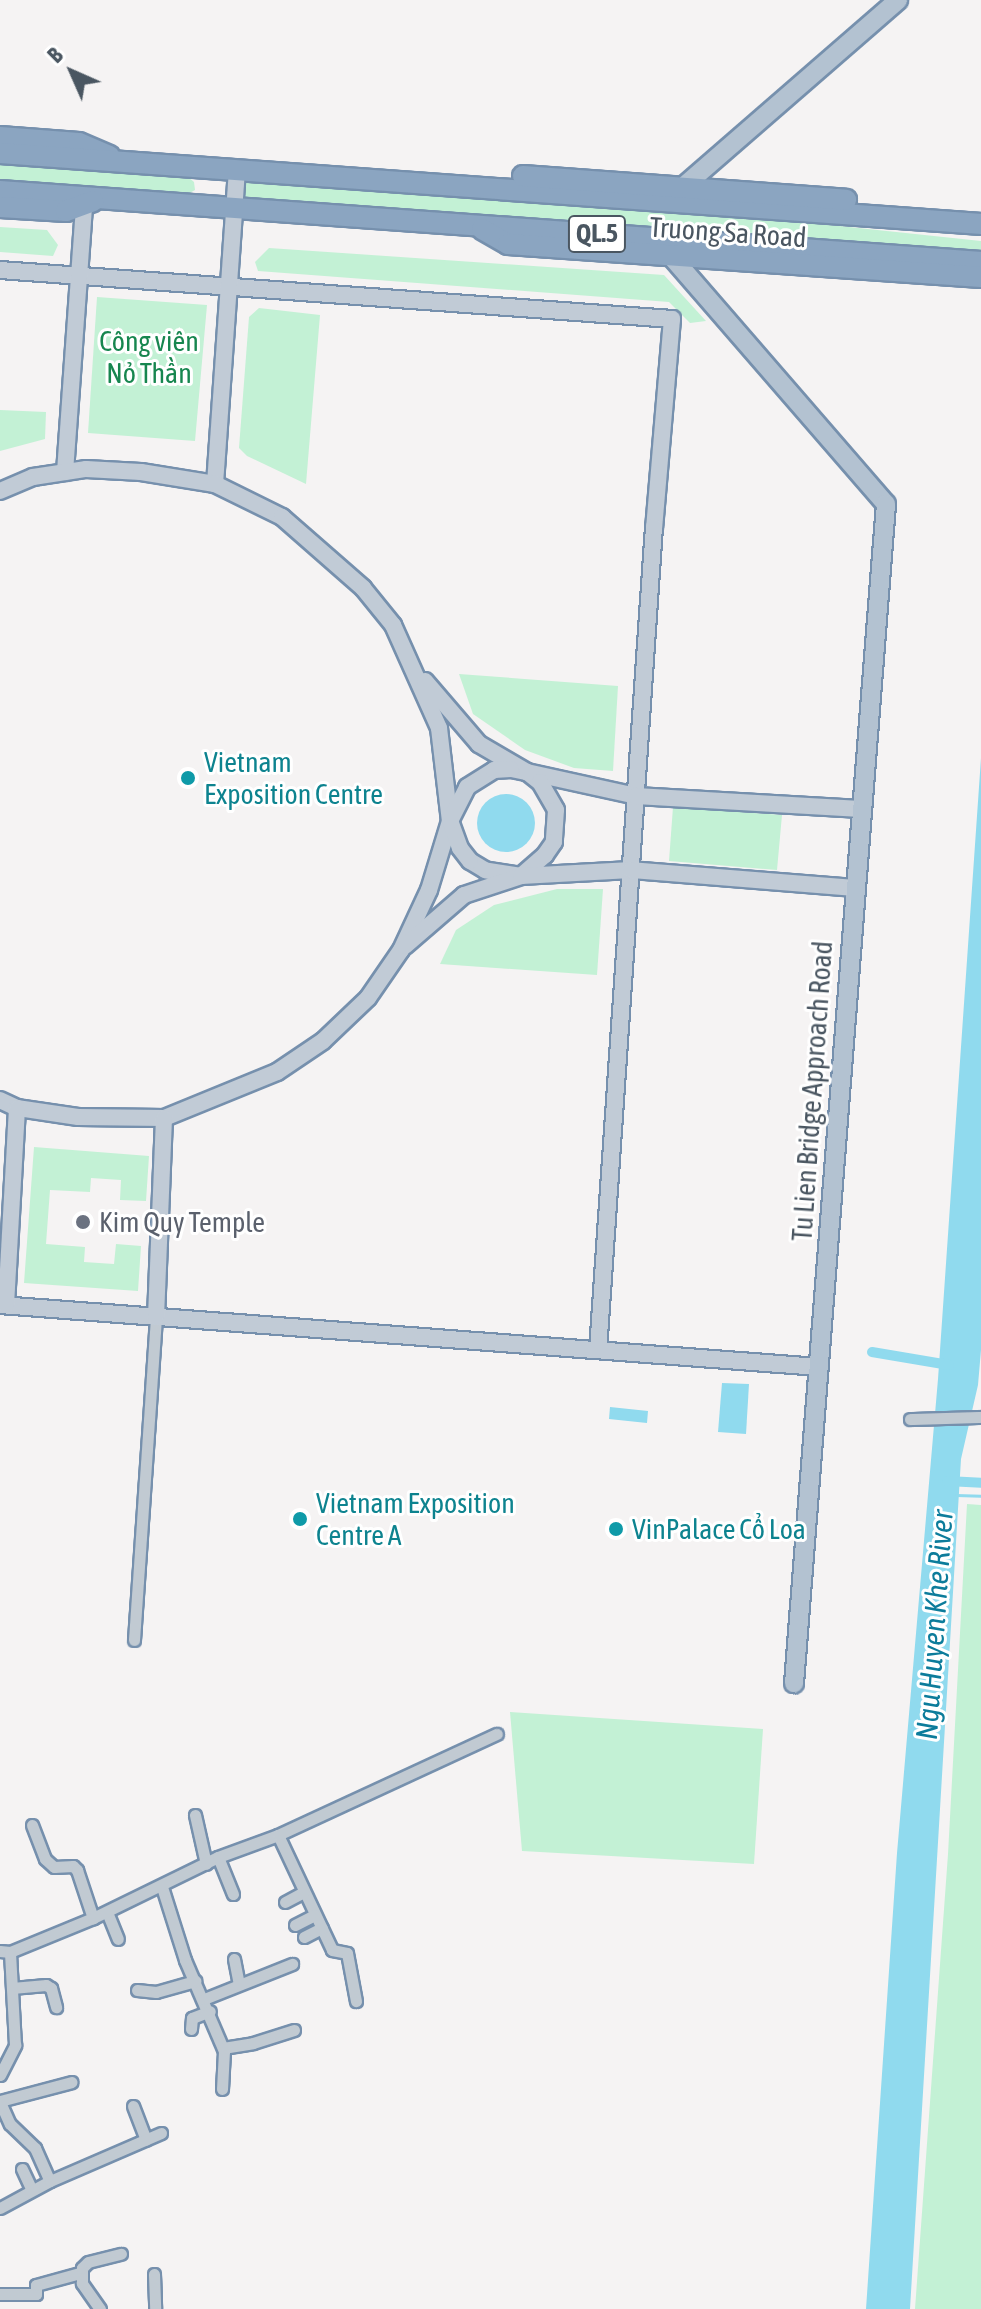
<!DOCTYPE html>
<meta charset="utf-8">
<style>
body{margin:0}
#map{position:relative;width:981px;height:2309px;overflow:hidden;background:#f5f3f3;font-family:"Asap Condensed",sans-serif}
div>[style]{position:absolute}
.green>*{inset:0;background:#c3f1d5}
.water>*{inset:0;background:#90daee}
.round{border-radius:50%}
.stream>*{height:3px;margin:-1.5px;padding:0 1.5px;transform-origin:1.5px;border-radius:1.5px;background:#90daee}
.canal>*{height:10px;margin:-5px;padding:0 5px;transform-origin:5px;border-radius:5px;background:#90daee}
.roads{filter:drop-shadow(2px 0 #7690ad) drop-shadow(-2px 0 #7690ad) drop-shadow(0 2px #7690ad) drop-shadow(0 -2px #7690ad)}
.street>*{height:11px;margin:-5.5px;padding:0 5.5px;transform-origin:5.5px;border-radius:5.5px;background:#c1cad2}
.secondary>*{height:16px;margin:-8px;padding:0 8px;transform-origin:8px;border-radius:8px;background:#c1cbd6}
.primary>*{height:18px;margin:-9px;padding:0 9px;transform-origin:9px;border-radius:9px;background:#b3c2d1}
.highway>*{height:20px;margin:-10px;padding:0 10px;transform-origin:10px;border-radius:10px;background:#8ba5c1}
.dots>*{width:22px;height:22px;translate:-50% -50%;box-sizing:border-box;border:4px solid #fff;border-radius:50%}
span{translate:-50% -50%;white-space:nowrap;text-align:center;line-height:1.15;-webkit-text-stroke:6px #fff;paint-order:stroke}
.shield-label span{padding:2px 6px;background:#fff;border:2px solid;border-radius:6px;-webkit-text-stroke-width:0}
.shield-label{font-size:26px;color:#4a5661;font-weight:700}
.street-label{font-size:28px;color:#4a5661}
.park-label{font-size:28px;color:#17864f}
.culture-label{font-size:28px;color:#0d838f}
.left{translate:0 -50%;text-align:left}
.worship-label{font-size:28px;color:#5b616d}
.water-label{font-size:30px;color:#0c7c9b;font-style:italic}
.north{position:absolute;left:32px;top:32px;width:80px;height:80px;-webkit-text-stroke:6px #fff;paint-order:stroke;rotate:315deg;font-size:22px;font-weight:700;line-height:32px;text-align:center;color:#4a5661}
.north::after{content:'';display:block;margin:auto;width:28px;height:36px;background:#4a5661;clip-path:polygon(50% 0,100% 100%,50% 72%,0 100%)}
</style>
<div id="map">
<div class="green">
<i style="clip-path:polygon(0 161px,188px 177px,194px 182px,195px 190px,186px 195px,0 186px)"></i>
<i style="clip-path:polygon(247px 182px,707px 212px,981px 241px,981px 250px,753px 238px,245px 199px,241px 198px,244px 183px)"></i>
<i style="clip-path:polygon(0 227px,47px 230px,58px 245px,53px 256px,0 252px)"></i>
<i style="clip-path:polygon(269px 248px,664px 275px,706px 321px,690px 323px,669px 302px,258px 271px,255px 262px)"></i>
<i style="clip-path:polygon(97px 297px,207px 305px,195px 441px,88px 433px)"></i>
<i style="clip-path:polygon(259px 308px,320px 315px,306px 484px,247px 456px,239px 448px,249px 317px)"></i>
<i style="clip-path:polygon(0 410px,46px 412px,45px 439px,0 451px)"></i>
<i style="clip-path:polygon(459px 674px,618px 686px,613px 771px,574px 768px,525px 750px,473px 714px)"></i>
<i style="clip-path:polygon(673px 807px,782px 815px,777px 870px,669px 861px)"></i>
<i style="clip-path:polygon(557px 889px,603px 889px,597px 975px,440px 964px,456px 930px,494px 905px)"></i>
<i style="clip-path:polygon(34px 1147px,149px 1156px,146px 1201px,120px 1200px,121px 1180px,91px 1178px,90px 1192px,50px 1190px,46px 1244px,85px 1247px,84px 1262px,114px 1264px,116px 1244px,141px 1246px,138px 1291px,24px 1283px)"></i>
<i style="clip-path:polygon(967px 1504px,981px 1505px,981px 2309px,915px 2309px,948px 1854px)"></i>
<i style="clip-path:polygon(510px 1712px,763px 1729px,754px 1864px,522px 1851px)"></i>
</div>
<div class="water">
<i style="clip-path:polygon(981px 758px,981px 1350px,978px 1385px,961px 1459px,910px 2309px,866px 2309px,897px 1853px,938px 1379px)"></i>
<i class="round" style="left:477px;top:794px;width:58px;height:58px"></i>
<i style="clip-path:polygon(722px 1383px,749px 1384px,746px 1434px,718px 1432px)"></i>
<i style="clip-path:polygon(610px 1407px,648px 1411px,647px 1423px,609px 1419px)"></i>
</div>
<div class="stream">
<i style="left:956px;top:1495px;width:25px;rotate:2deg"></i>
</div>
<div class="canal">
<i style="left:872px;top:1352px;width:78px;rotate:9.6deg"></i>
<i style="left:947px;top:1481px;width:34px;rotate:3deg"></i>
</div>
<div class="roads">
<div class="street">
<i style="left:910px;top:1419px;width:71px;rotate:-1.6deg"></i>
<i style="left:134px;top:1640px;width:324px;rotate:-86.1deg"></i>
<i style="left:195px;top:1815px;width:50px;rotate:77.3deg"></i>
<i style="left:32px;top:1825px;width:36px;rotate:69deg"></i>
<i style="left:45px;top:1859px;width:12px;rotate:42deg"></i>
<i style="left:54px;top:1867px;width:19px;rotate:-3deg"></i>
<i style="left:73px;top:1866px;width:6px;rotate:45deg"></i>
<i style="left:77px;top:1870px;width:51px;rotate:71.6deg"></i>
<i style="left:278px;top:1835px;width:127px;rotate:64.8deg"></i>
<i style="left:332px;top:1950px;width:15px;rotate:11deg"></i>
<i style="left:347px;top:1953px;width:49px;rotate:79.4deg"></i>
<i style="left:218px;top:1857px;width:40px;rotate:68deg"></i>
<i style="left:162px;top:1887px;width:77px;rotate:72.5deg"></i>
<i style="left:185px;top:1960px;width:99px;rotate:66.8deg"></i>
<i style="left:224px;top:2051px;width:38px;rotate:93deg"></i>
<i style="left:285px;top:1902px;width:21px;rotate:-28deg"></i>
<i style="left:107px;top:1912px;width:29px;rotate:68deg"></i>
<i style="left:295px;top:1925px;width:22px;rotate:-27deg"></i>
<i style="left:304px;top:1937px;width:20px;rotate:-27deg"></i>
<i style="left:0;top:1951px;width:10px;rotate:6deg"></i>
<i style="left:10px;top:1952px;width:90px;rotate:-22.3deg"></i>
<i style="left:93px;top:1918px;width:139px;rotate:-26deg"></i>
<i style="left:218px;top:1857px;width:64px;rotate:-20.1deg"></i>
<i style="left:278px;top:1835px;width:241px;rotate:-24.8deg"></i>
<i style="left:234px;top:1959px;width:25px;rotate:79deg"></i>
<i style="left:12px;top:1988px;width:34px;rotate:-5deg"></i>
<i style="left:46px;top:1985px;width:6px;rotate:31deg"></i>
<i style="left:51px;top:1988px;width:20px;rotate:75deg"></i>
<i style="left:137px;top:1990px;width:19px;rotate:6deg"></i>
<i style="left:156px;top:1992px;width:41px;rotate:-15.8deg"></i>
<i style="left:204px;top:1999px;width:95px;rotate:-21.7deg"></i>
<i style="left:191px;top:2029px;width:11px;rotate:-85deg"></i>
<i style="left:192px;top:2018px;width:19px;rotate:-21deg"></i>
<i style="left:223px;top:2048px;width:30px;rotate:-9deg"></i>
<i style="left:253px;top:2043px;width:43px;rotate:-17.6deg"></i>
<i style="left:0;top:2075px;width:34px;rotate:-63deg"></i>
<i style="left:15px;top:2045px;width:93px;rotate:-93.1deg"></i>
<i style="left:0;top:2101px;width:74px;rotate:-14.8deg"></i>
<i style="left:0;top:2102px;width:24px;rotate:66deg"></i>
<i style="left:10px;top:2124px;width:35px;rotate:44deg"></i>
<i style="left:35px;top:2148px;width:36px;rotate:66deg"></i>
<i style="left:133px;top:2106px;width:36px;rotate:69deg"></i>
<i style="left:22px;top:2169px;width:23px;rotate:65deg"></i>
<i style="left:0;top:2208px;width:57px;rotate:-28.4deg"></i>
<i style="left:50px;top:2181px;width:121px;rotate:-23.4deg"></i>
<i style="left:154px;top:2274px;width:35px;rotate:88deg"></i>
<i style="left:0;top:2294px;width:36px"></i>
<i style="left:36px;top:2294px;width:9px;rotate:-90deg"></i>
<i style="left:36px;top:2285px;width:46px;rotate:-15.3deg"></i>
<i style="left:100px;top:2309px;width:32px;rotate:-125deg"></i>
<i style="left:82px;top:2283px;width:15px;rotate:-90deg"></i>
<i style="left:82px;top:2268px;width:8px;rotate:-45deg"></i>
<i style="left:88px;top:2262px;width:34px;rotate:-14deg"></i>
</div>
<div class="secondary">
<i style="left:0;top:270px;width:674px;rotate:4.17deg"></i>
<i style="left:672px;top:319px;width:209px;rotate:94.9deg"></i>
<i style="left:654px;top:527px;width:825px;rotate:93.89deg"></i>
<i style="left:65px;top:472px;width:268px;rotate:-85.9deg"></i>
<i style="left:215px;top:484px;width:315px;rotate:-86deg"></i>
<i style="left:0;top:491px;width:36px;rotate:-23deg"></i>
<i style="left:33px;top:477px;width:54px;rotate:-8.6deg"></i>
<i style="left:86px;top:469px;width:55px;rotate:3.1deg"></i>
<i style="left:141px;top:472px;width:75px;rotate:9.2deg"></i>
<i style="left:215px;top:484px;width:75px;rotate:26.2deg"></i>
<i style="left:282px;top:517px;width:108px;rotate:41.2deg"></i>
<i style="left:363px;top:588px;width:48px;rotate:51deg"></i>
<i style="left:393px;top:625px;width:113px;rotate:65.9deg"></i>
<i style="left:439px;top:728px;width:94px;rotate:83.3deg"></i>
<i style="left:450px;top:821px;width:72px;rotate:106.9deg"></i>
<i style="left:429px;top:890px;width:66px;rotate:115deg"></i>
<i style="left:401px;top:950px;width:58px;rotate:124.5deg"></i>
<i style="left:368px;top:998px;width:62px;rotate:136.3deg"></i>
<i style="left:323px;top:1041px;width:55px;rotate:146deg"></i>
<i style="left:277px;top:1072px;width:122px;rotate:157.8deg"></i>
<i style="left:164px;top:1118px;width:86px;rotate:-179.3deg"></i>
<i style="left:78px;top:1117px;width:62px;rotate:-171.6deg"></i>
<i style="left:17px;top:1108px;width:19px;rotate:-155deg"></i>
<i style="left:425px;top:681px;width:83px;rotate:49.4deg"></i>
<i style="left:479px;top:744px;width:56px;rotate:30.3deg"></i>
<i style="left:527px;top:772px;width:112px;rotate:12.4deg"></i>
<i style="left:636px;top:796px;width:225px;rotate:3.3deg"></i>
<i style="left:511px;top:769px;width:16px;rotate:11deg"></i>
<i style="left:527px;top:772px;width:16px;rotate:38deg"></i>
<i style="left:540px;top:782px;width:32px;rotate:60deg"></i>
<i style="left:556px;top:810px;width:32px;rotate:94deg"></i>
<i style="left:554px;top:842px;width:16px;rotate:125deg"></i>
<i style="left:545px;top:855px;width:32px;rotate:139deg"></i>
<i style="left:521px;top:876px;width:36px;rotate:-171deg"></i>
<i style="left:485px;top:870px;width:17px;rotate:-149deg"></i>
<i style="left:470px;top:861px;width:16px;rotate:-128deg"></i>
<i style="left:460px;top:848px;width:29px;rotate:-110deg"></i>
<i style="left:450px;top:821px;width:38px;rotate:-63deg"></i>
<i style="left:467px;top:787px;width:32px;rotate:-32deg"></i>
<i style="left:494px;top:770px;width:17px;rotate:-3deg"></i>
<i style="left:405px;top:946px;width:78px;rotate:-40.8deg"></i>
<i style="left:464px;top:895px;width:60px;rotate:-18.4deg"></i>
<i style="left:521px;top:876px;width:110px;rotate:-3.1deg"></i>
<i style="left:631px;top:870px;width:226px;rotate:4.6deg"></i>
<i style="left:0;top:1305px;width:821px;rotate:4.33deg"></i>
<i style="left:6px;top:1305px;width:197px;rotate:-86.8deg"></i>
<i style="left:156px;top:1317px;width:199px;rotate:-87.7deg"></i>
</div>
<div class="primary">
<i style="left:683px;top:187px;width:285px;rotate:-41deg"></i>
<i style="left:671px;top:256px;width:328px;rotate:49.1deg"></i>
<i style="left:886px;top:504px;width:1183px;rotate:94.46deg"></i>
</div>
<div class="highway">
<i style="left:0;top:137px;width:79px;rotate:4.3deg"></i>
<i style="left:79px;top:143px;width:33px;rotate:23deg"></i>
<i style="left:0;top:153px;width:984px;rotate:4.14deg"></i>
<i style="left:523px;top:176px;width:324px;rotate:4.2deg"></i>
<i style="left:0;top:191px;width:984px;rotate:4.14deg"></i>
<i style="left:0;top:207px;width:66px;rotate:3.5deg"></i>
<i style="left:66px;top:211px;width:29px;rotate:-20deg"></i>
<i style="left:482px;top:229px;width:30px;rotate:30deg"></i>
<i style="left:508px;top:244px;width:474px;rotate:4deg"></i>
</div>
</div>
<div class="dots">
<i style="left:188px;top:778px;background:#0f9aa8"></i>
<i style="left:83px;top:1222px;background:#6b7280"></i>
<i style="left:300px;top:1519px;background:#0f9aa8"></i>
<i style="left:616px;top:1529px;background:#0f9aa8"></i>
</div>
<div class="shield-label">
<span style="left:597px;top:234px">QL.5</span>
</div>
<div class="street-label">
<span style="left:728px;top:232px;rotate:4deg">Truong Sa Road</span>
<span style="left:812px;top:1091px;rotate:-86deg">Tu Lien Bridge Approach Road</span>
</div>
<div class="park-label">
<span style="left:149px;top:357px">Công viên<br>Nỏ Thần</span>
</div>
<div class="culture-label">
<span class="left" style="left:204px;top:778px">Vietnam<br>Exposition Centre</span>
<span class="left" style="left:316px;top:1519px">Vietnam Exposition<br>Centre A</span>
<span class="left" style="left:632px;top:1529px">VinPalace Cổ Loa</span>
</div>
<div class="worship-label">
<span class="left" style="left:99px;top:1222px">Kim Quy Temple</span>
</div>
<div class="water-label">
<span style="left:934px;top:1625px;rotate:-86deg">Ngu Huyen Khe River</span>
</div>
<div class="north">B</div>
</div>
